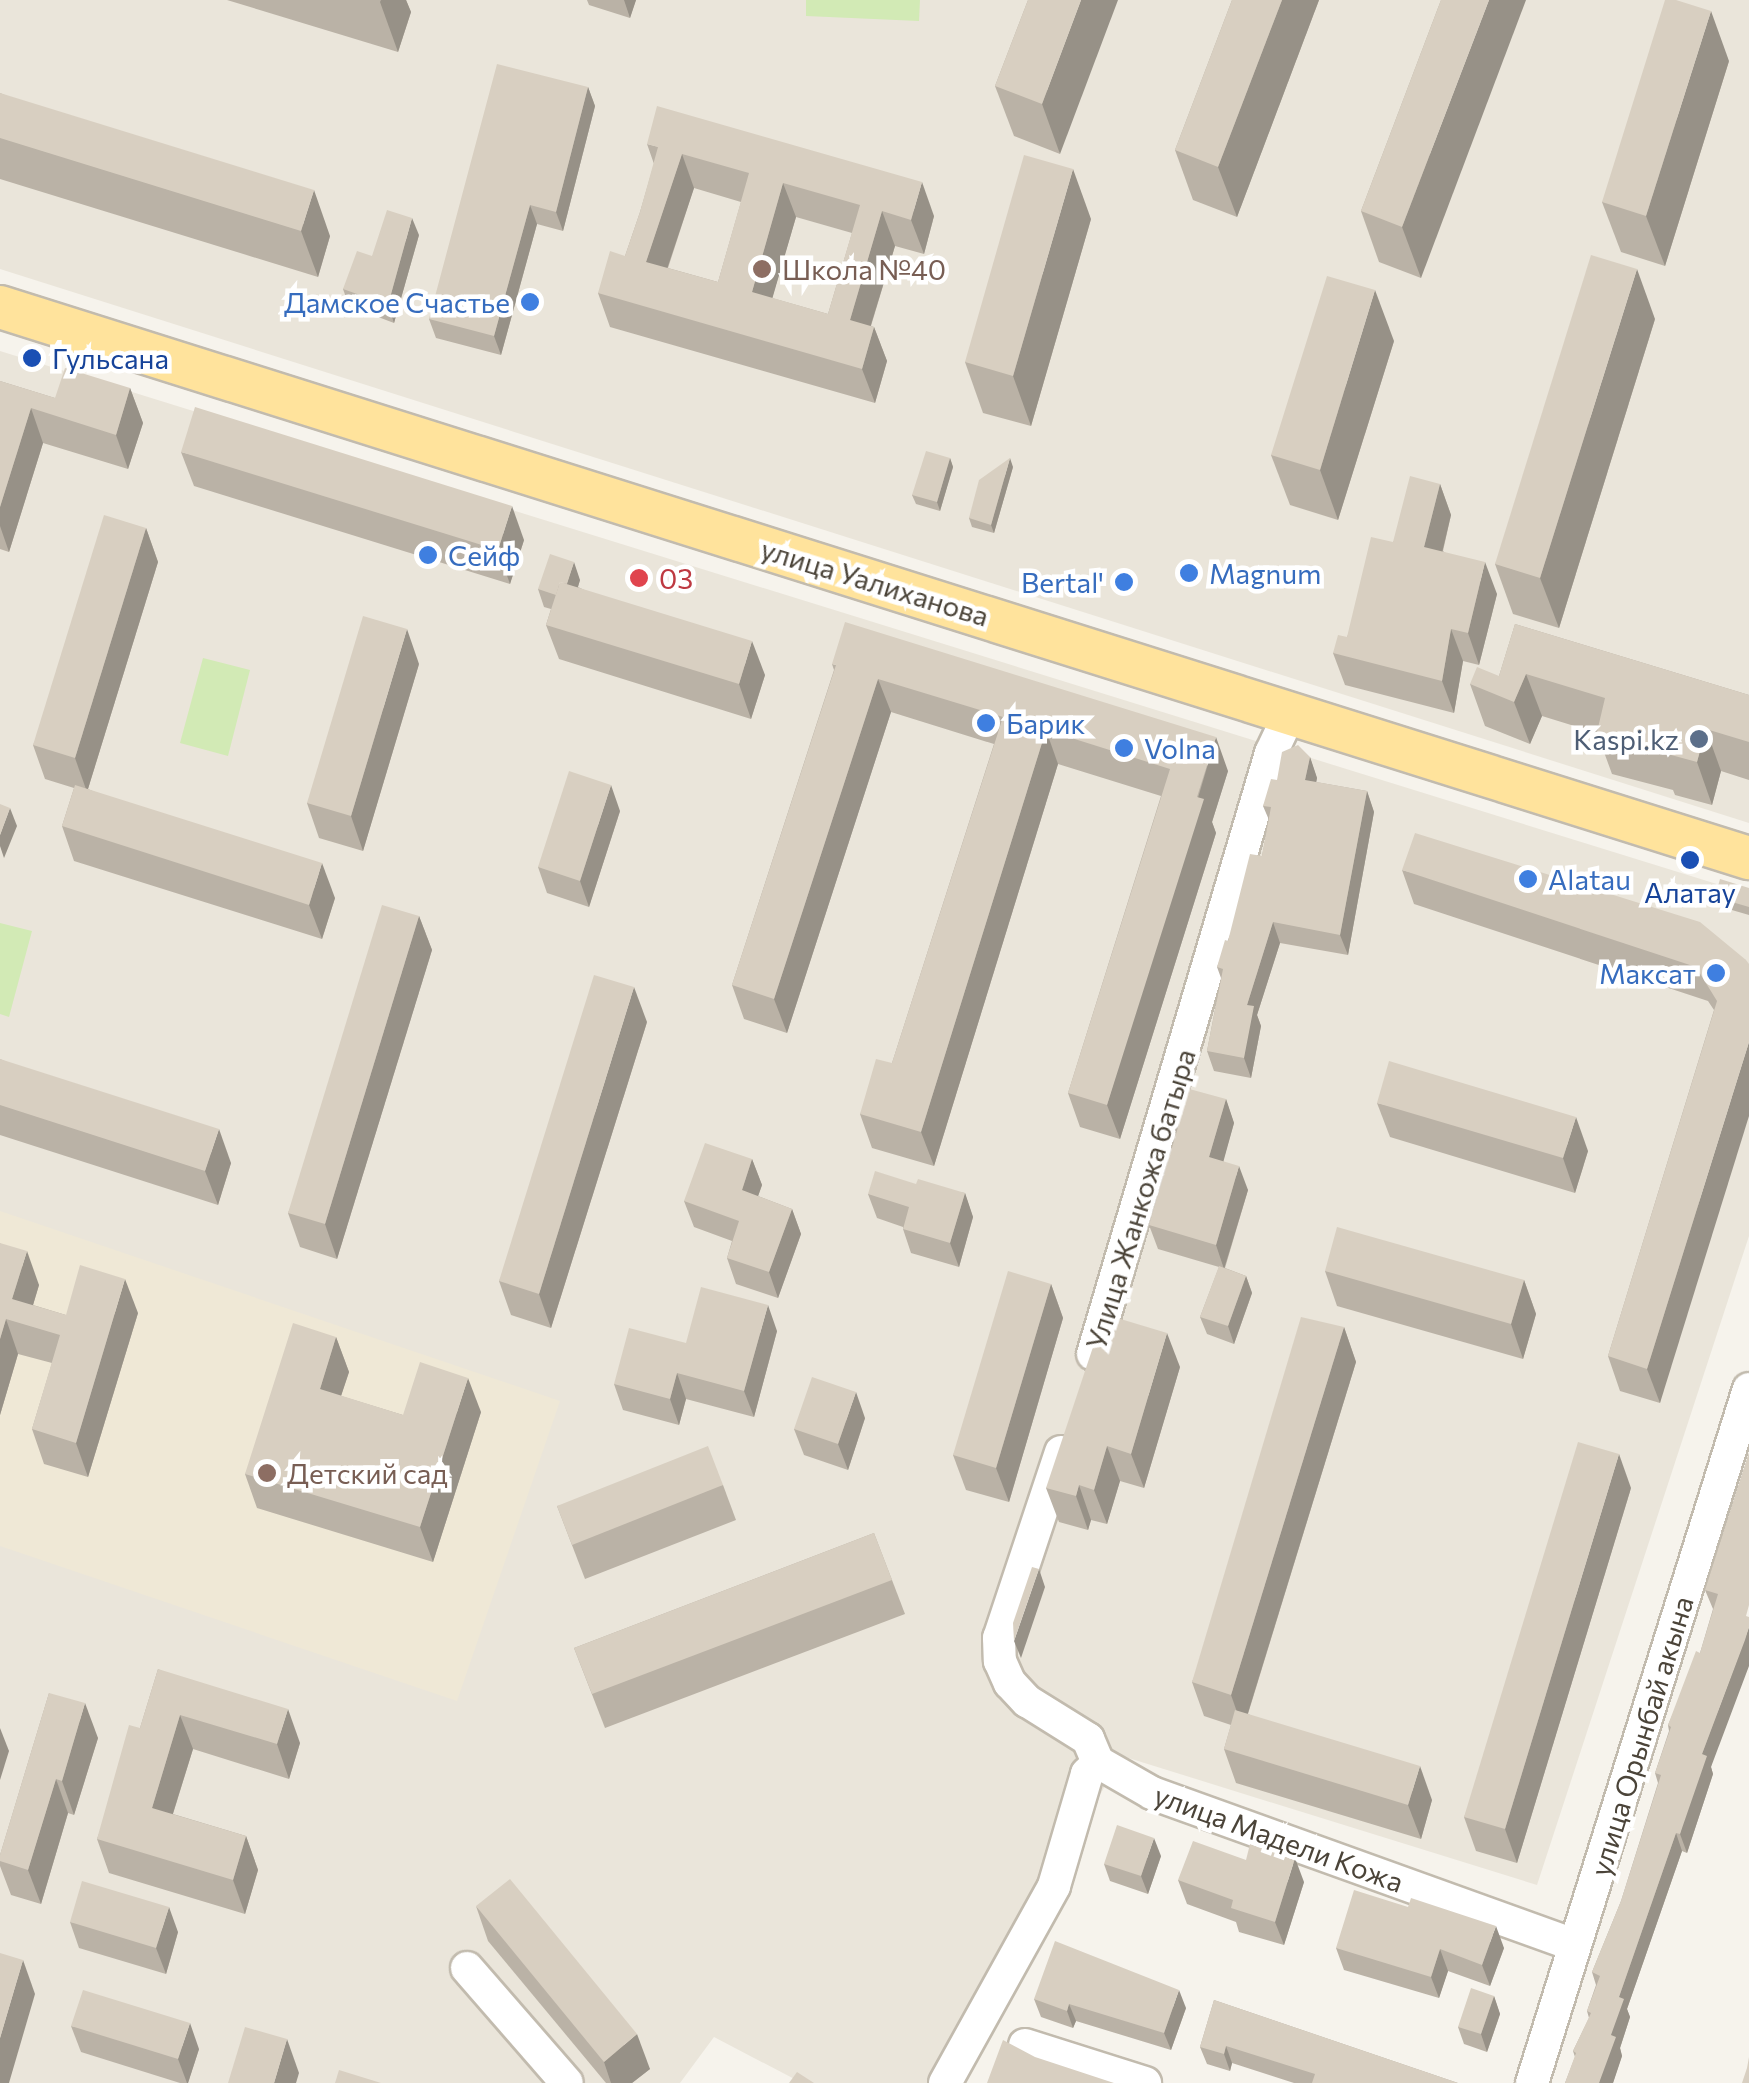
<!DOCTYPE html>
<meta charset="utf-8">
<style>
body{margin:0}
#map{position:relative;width:1749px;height:2083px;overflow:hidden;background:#f6f3ec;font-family:Commissioner,sans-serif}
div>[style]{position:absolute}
.residential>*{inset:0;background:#eae5da}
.education>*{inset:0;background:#efe8d6}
.green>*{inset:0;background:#d2eab5}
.roads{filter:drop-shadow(2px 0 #c2bbae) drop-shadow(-2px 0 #c2bbae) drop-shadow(0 2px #c2bbae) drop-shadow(0 -2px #c2bbae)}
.minor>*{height:32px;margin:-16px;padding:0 16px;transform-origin:16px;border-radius:16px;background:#fff}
.major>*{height:42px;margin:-21px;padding:0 21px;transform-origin:21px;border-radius:21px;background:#ffe39c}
.wall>*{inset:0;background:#bab2a6}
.shaded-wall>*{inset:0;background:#979187}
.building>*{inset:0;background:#d8cfc1}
.dots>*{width:28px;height:28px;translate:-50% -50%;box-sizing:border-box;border:5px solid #fff;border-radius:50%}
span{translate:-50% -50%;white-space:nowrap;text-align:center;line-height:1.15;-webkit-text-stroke:9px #fff;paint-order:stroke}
.education-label{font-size:28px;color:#785e54}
.left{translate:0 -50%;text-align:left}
.shop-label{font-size:28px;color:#366cbe}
.right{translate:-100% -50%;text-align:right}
.transit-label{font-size:28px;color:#164399}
.health-label{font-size:28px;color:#be3a42}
.street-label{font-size:28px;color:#4b4439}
.service-label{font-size:28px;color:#4e5e75}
</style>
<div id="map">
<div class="residential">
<i style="clip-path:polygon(0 0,1749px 0,1749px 823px,0 269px)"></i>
<i style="clip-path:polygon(0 351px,1749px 894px,1749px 1236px,1537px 1885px,1122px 1756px,937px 2083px,802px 2083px,714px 2037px,680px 2083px,0 2083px)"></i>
</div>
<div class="education">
<i style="clip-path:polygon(0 1211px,560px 1401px,457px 1701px,0 1546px)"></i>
</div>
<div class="green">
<i style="clip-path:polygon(806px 0,920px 0,919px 21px,806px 16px)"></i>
<i style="clip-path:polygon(203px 658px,250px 670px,228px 756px,180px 743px)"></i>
<i style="clip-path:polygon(0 923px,32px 931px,9px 1017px,0 1014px)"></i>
</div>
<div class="roads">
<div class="minor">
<i style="left:1093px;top:1354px;width:627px;rotate:-73.5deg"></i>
<i style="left:1271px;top:753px;width:44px;rotate:-64.6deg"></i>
<i style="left:1061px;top:1452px;width:196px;rotate:108.4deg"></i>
<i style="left:999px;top:1638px;width:23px;rotate:88deg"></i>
<i style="left:1000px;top:1661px;width:24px;rotate:66deg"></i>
<i style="left:1010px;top:1683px;width:25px;rotate:47deg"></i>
<i style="left:1027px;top:1701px;width:72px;rotate:31.9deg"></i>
<i style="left:1088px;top:1739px;width:25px;rotate:67deg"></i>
<i style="left:467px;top:1968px;width:152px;rotate:49deg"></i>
<i style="left:1025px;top:2045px;width:126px;rotate:17.6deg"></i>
<i style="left:945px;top:2083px;width:225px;rotate:-61deg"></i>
<i style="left:1054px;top:1886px;width:117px;rotate:-73.6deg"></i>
<i style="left:1087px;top:1774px;width:16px;rotate:-47deg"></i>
<i style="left:1098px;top:1762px;width:62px;rotate:29.9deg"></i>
<i style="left:1152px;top:1793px;width:449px;rotate:19.8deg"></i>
<i style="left:1532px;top:2083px;width:727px;rotate:-72.64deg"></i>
</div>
<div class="major">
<i style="left:0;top:307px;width:1834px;rotate:17.49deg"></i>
</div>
</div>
<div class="wall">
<i style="clip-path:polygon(227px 0,406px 0,411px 12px,398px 52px)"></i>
<i style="clip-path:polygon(587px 0,636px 0,630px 18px,589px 5px)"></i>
<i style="clip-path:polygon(1028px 0,1060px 154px,1014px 136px,995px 86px)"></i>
<i style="clip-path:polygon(1232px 0,1319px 0,1237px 217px,1193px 200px,1175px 150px)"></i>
<i style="clip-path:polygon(1441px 0,1421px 278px,1379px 262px,1361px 211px)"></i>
<i style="clip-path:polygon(1729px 61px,1665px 266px,1621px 252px,1602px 202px)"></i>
<i style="clip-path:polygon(588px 87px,595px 106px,563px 231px,537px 224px,501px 355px,436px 338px,429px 319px)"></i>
<i style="clip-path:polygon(0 93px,330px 236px,318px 277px,0 179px)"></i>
<i style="clip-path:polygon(evenodd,647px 144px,934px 216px,924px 254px,895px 246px,871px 326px,874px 327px,887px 361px,875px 403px,610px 327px,598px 293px,625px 256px,640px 212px,654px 164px,647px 144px,694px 188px,741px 202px,718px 282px,668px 268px,694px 188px,647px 144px,796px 217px,852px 233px,828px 314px,772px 298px,796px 217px)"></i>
<i style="clip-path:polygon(1091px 219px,1031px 426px,983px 413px,965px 362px)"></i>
<i style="clip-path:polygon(419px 235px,394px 323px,349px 306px,343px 289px,372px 256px)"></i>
<i style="clip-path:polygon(1655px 319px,1559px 628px,1513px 614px,1495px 564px)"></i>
<i style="clip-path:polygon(1394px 341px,1338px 520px,1290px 505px,1271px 455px)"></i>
<i style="clip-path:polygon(0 381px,55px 398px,130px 388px,143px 423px,128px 469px,43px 443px,9px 552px,0 549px)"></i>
<i style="clip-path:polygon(181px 452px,524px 540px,510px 584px,194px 486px)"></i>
<i style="clip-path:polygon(950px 458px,953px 467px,940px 511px,916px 504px,912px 495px)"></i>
<i style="clip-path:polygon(1013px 467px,994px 533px,972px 527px,969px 518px)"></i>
<i style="clip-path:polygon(1440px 484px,1451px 515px,1443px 551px,1497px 594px,1479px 665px,1463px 661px,1454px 713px,1345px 685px,1333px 653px,1347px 637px,1393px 542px)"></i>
<i style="clip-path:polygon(146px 528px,158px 562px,88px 789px,335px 898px,322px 939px,74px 861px,62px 826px,74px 788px,45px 779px,33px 745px)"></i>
<i style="clip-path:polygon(580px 580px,578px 587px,765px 675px,751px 719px,559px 659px,546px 625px,551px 609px,544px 607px,538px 589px)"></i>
<i style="clip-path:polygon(1515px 624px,1749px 695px,1749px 780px,1721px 771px,1712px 805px,1675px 795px,1673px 790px,1612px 774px,1597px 733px,1542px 716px,1530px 744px,1485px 726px,1470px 684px,1499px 676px)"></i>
<i style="clip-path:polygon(419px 664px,363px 851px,319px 838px,307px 803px)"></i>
<i style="clip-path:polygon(832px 664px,1228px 771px,1212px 822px,1216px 833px,1120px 1139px,1080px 1127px,1068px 1093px,1161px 796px,1058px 764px,934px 1166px,872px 1148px,860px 1114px,892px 1063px,994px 744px,891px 712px,787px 1033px,744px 1019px,732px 985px,834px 670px)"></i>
<i style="clip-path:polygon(1310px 757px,1317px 778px,1316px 782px,1367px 791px,1374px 812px,1348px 955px,1280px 943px,1257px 1015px,1261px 1026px,1251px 1078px,1214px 1071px,1207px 1051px,1221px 978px,1217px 967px,1262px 856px,1269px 820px,1263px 806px,1277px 780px)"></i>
<i style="clip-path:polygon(620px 811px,589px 907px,547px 893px,538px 867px)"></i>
<i style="clip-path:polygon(1402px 870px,1746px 960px,1660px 1403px,1620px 1391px,1608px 1356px,1714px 1010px,1708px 1001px,1414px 904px)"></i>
<i style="clip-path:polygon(1749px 888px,1749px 915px,1718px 906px,1715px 897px)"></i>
<i style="clip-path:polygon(419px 916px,432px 950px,337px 1259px,300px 1247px,288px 1213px)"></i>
<i style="clip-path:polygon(647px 1022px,551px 1328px,511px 1315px,499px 1281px)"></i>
<i style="clip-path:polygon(0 1059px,231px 1163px,218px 1205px,0 1135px)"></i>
<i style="clip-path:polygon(1226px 1099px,1234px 1123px,1223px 1161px,1248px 1190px,1225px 1268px,1246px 1276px,1252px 1293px,1234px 1344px,1207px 1334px,1200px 1317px,1219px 1267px,1158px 1249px,1149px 1225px,1176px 1133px,1172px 1122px)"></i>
<i style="clip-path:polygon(1377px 1103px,1588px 1151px,1575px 1193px,1390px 1137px)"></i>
<i style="clip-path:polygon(752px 1159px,762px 1185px,758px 1196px,792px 1209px,801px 1234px,778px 1298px,736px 1284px,727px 1258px,732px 1241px,694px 1227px,684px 1201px)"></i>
<i style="clip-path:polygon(916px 1184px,965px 1193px,973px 1217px,959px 1267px,911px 1253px,903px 1229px,903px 1227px,877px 1218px,868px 1194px)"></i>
<i style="clip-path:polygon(0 1243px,39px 1285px,33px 1305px,66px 1315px,138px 1313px,88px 1477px,44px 1464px,32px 1429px,52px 1363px,18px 1354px,0 1415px)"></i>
<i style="clip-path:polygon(1325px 1271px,1524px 1280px,1536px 1314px,1523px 1359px,1337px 1306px)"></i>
<i style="clip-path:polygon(1051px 1284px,1063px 1318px,1009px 1502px,966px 1490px,953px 1455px)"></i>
<i style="clip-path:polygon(1344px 1327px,1356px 1362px,1248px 1714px,1432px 1800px,1421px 1839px,1236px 1783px,1224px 1749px,1231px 1725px,1204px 1716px,1192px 1682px)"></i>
<i style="clip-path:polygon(777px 1331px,754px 1417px,686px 1399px,679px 1425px,623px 1410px,614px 1384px,686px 1343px)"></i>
<i style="clip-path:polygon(336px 1337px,349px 1372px,341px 1396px,403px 1415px,481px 1412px,433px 1562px,257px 1508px,245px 1474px)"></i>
<i style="clip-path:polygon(1180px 1367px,1144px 1488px,1120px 1481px,1107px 1524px,1091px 1520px,1088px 1530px,1059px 1522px,1046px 1488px)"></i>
<i style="clip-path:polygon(865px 1418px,848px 1470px,804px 1455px,794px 1429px)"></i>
<i style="clip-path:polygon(1749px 1453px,1711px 1767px,1713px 1774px,1687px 1853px,1682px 1851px,1627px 2009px,1630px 2017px,1620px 2048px,1622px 2056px,1613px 2083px,1565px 2083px,1575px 2057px,1573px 2051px,1589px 2018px,1587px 2011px,1596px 1985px,1592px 1972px,1621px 1901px,1658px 1783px,1655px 1773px,1669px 1731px,1668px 1725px,1700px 1653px,1713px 1609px,1705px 1590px)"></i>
<i style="clip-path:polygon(723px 1485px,736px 1520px,585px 1579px,557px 1506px)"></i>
<i style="clip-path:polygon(1631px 1488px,1517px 1863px,1476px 1851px,1464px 1817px)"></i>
<i style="clip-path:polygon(874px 1533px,905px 1614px,605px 1728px,574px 1648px)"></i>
<i style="clip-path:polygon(158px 1669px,300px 1743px,289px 1779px,193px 1749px,173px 1814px,246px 1836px,258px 1870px,245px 1914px,109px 1873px,97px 1839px,140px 1728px)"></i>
<i style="clip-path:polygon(49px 1693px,98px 1738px,74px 1815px,68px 1813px,41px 1904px,11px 1895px,0 1866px,0 1855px)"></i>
<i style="clip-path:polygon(1161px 1856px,1148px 1894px,1110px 1881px,1104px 1864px)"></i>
<i style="clip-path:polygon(1178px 1880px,1304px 1882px,1284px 1945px,1239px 1932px,1236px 1922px,1187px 1904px)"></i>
<i style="clip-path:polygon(476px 1906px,650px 2069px,632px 2083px,606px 2083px,488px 1941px)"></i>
<i style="clip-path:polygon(1408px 1907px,1504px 1948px,1490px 1986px,1448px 1971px,1439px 1998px,1344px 1970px,1336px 1948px)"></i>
<i style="clip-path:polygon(70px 1922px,178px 1932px,166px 1974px,79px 1948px)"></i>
<i style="clip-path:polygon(1494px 1996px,1500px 2014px,1487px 2052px,1464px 2044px,1458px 2027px)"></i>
<i style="clip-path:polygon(1034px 1999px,1186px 2008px,1171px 2050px,1076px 2021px,1073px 2028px,1041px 2017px)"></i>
<i style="clip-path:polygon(1214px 2000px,1458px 2083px,1294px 2083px,1232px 2063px,1230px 2071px,1207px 2064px,1200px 2047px)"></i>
<i style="clip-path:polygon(71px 2026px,199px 2049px,188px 2083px,180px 2083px,81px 2052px)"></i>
</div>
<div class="shaded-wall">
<i style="clip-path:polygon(381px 0,406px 0,411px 12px,398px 52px,380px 2px)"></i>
<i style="clip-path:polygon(624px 0,636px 0,630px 18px)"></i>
<i style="clip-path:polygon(1081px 0,1118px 0,1060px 154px,1042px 104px)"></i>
<i style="clip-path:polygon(1282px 0,1319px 0,1237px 217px,1218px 167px)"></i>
<i style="clip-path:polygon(1489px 0,1526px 0,1421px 278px,1402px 227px)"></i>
<i style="clip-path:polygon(1711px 11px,1729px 61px,1665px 266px,1646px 216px)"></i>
<i style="clip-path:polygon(588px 87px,595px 106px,563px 231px,556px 212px)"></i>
<i style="clip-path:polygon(682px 154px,694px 188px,658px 296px,646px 262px)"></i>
<i style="clip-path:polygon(1073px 169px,1091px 219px,1031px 426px,1013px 376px)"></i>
<i style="clip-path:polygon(922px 182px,934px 216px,924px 254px,911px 220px)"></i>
<i style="clip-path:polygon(783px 183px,796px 217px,764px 327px,752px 292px)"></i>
<i style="clip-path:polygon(314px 190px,330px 236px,318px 277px,301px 231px)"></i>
<i style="clip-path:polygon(530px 205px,537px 224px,501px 355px,494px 336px)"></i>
<i style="clip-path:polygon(882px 211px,895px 246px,862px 354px,850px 320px)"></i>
<i style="clip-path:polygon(412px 218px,419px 235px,394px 323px,388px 305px)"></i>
<i style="clip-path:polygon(1637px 269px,1655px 319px,1559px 628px,1540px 578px)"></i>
<i style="clip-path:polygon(1375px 290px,1394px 341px,1338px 520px,1320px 470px)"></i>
<i style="clip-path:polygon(874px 327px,887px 361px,875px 403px,862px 369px)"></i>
<i style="clip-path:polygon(130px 388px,143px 423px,128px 469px,116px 435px)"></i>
<i style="clip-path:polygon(31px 408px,43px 443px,9px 552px,0 526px,0 507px)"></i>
<i style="clip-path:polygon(950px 458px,953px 467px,940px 511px,937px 502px)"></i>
<i style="clip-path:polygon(1010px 458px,1013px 467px,994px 533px,991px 525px)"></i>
<i style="clip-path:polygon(1440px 484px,1451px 515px,1436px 578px,1424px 547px)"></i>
<i style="clip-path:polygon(512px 506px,524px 540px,510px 584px,498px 550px)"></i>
<i style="clip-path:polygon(146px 528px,158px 562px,87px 792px,75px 758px)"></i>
<i style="clip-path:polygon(574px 562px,580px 580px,569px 615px,562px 597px)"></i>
<i style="clip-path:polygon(1485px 562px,1497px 594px,1479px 665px,1468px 633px)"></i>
<i style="clip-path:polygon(407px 629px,419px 664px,363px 851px,351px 816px)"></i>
<i style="clip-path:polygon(1451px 629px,1463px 661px,1454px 713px,1442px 681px)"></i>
<i style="clip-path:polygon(752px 641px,765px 675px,751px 719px,739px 684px)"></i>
<i style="clip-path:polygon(1526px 674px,1542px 716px,1530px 744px,1514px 702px)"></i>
<i style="clip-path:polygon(878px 679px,891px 712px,787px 1033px,774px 999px)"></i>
<i style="clip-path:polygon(1706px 729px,1721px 771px,1712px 805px,1697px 762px)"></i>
<i style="clip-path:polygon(1046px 730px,1058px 764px,934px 1166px,921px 1132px)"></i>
<i style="clip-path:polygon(1216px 737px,1228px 771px,1212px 822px,1216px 833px,1120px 1139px,1107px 1105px)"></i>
<i style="clip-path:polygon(1310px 757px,1317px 778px,1313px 800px,1305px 780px)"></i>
<i style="clip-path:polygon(611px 785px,620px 811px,589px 907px,580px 881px)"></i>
<i style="clip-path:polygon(1367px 791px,1374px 812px,1348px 955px,1340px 935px)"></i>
<i style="clip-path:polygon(10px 808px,17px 826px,4px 858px,0 846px,0 835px)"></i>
<i style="clip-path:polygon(322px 863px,335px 898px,322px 939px,309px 905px)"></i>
<i style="clip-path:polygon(419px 916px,432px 950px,337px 1259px,325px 1224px)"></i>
<i style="clip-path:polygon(1273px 922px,1280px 943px,1257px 1015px,1261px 1026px,1251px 1078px,1244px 1058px,1247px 1005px)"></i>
<i style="clip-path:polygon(634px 987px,647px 1022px,551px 1328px,539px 1294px)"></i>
<i style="clip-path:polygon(1749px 1042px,1749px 1116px,1660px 1403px,1647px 1369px)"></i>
<i style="clip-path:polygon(1226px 1099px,1234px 1123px,1218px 1181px,1209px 1157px)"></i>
<i style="clip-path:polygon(1576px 1117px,1588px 1151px,1575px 1193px,1563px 1158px)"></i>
<i style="clip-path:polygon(219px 1129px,231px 1163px,218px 1205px,205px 1171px)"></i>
<i style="clip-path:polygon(752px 1159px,762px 1185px,751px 1216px,742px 1190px)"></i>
<i style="clip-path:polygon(1239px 1166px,1248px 1190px,1224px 1269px,1216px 1245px)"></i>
<i style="clip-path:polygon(965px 1193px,973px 1217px,959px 1267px,950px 1243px)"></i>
<i style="clip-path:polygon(792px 1209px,801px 1234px,778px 1298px,769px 1272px)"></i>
<i style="clip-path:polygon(27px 1251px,39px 1285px,27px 1325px,12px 1299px)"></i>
<i style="clip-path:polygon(1246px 1276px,1252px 1293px,1234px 1344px,1228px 1326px)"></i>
<i style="clip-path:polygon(125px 1279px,138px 1313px,88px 1477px,76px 1443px)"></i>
<i style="clip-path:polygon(1524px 1280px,1536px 1314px,1523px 1359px,1511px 1324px)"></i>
<i style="clip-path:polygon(1051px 1284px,1063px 1318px,1009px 1502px,996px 1468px)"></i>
<i style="clip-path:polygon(768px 1305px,777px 1331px,754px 1417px,744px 1391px)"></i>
<i style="clip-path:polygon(6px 1319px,18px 1354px,0 1415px,0 1339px)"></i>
<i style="clip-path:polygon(1344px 1327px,1356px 1362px,1243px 1729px,1231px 1695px)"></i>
<i style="clip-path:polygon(1167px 1333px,1180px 1367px,1144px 1488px,1131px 1454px)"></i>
<i style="clip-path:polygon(336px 1337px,349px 1372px,332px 1423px,320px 1389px)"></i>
<i style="clip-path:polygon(677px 1373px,686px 1399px,679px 1425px,670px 1399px)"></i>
<i style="clip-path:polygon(468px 1378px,481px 1412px,433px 1562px,420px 1527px)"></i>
<i style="clip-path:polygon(856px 1392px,865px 1418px,848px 1470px,838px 1444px)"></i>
<i style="clip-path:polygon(1107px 1446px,1120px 1481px,1107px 1524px,1094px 1490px)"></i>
<i style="clip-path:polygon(1619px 1454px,1631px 1488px,1517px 1863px,1505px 1829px)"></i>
<i style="clip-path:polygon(1079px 1485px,1091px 1520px,1088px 1530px,1076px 1496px)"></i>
<i style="clip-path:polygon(1039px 1569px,1045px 1587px,1021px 1658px,1014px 1641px)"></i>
<i style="clip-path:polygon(1749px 1627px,1749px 1666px,1711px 1767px,1713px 1774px,1687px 1853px,1680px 1834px,1702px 1754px)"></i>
<i style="clip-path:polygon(85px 1703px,98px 1738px,74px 1815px,62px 1781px)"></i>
<i style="clip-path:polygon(288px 1709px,300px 1743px,289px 1779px,277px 1744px)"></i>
<i style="clip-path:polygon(180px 1715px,193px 1749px,164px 1842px,152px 1808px)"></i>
<i style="clip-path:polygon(0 1728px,9px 1751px,0 1780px)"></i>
<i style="clip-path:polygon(1420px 1766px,1432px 1800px,1421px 1839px,1408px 1805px)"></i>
<i style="clip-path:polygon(56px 1779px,68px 1813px,41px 1904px,28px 1870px)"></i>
<i style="clip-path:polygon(1676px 1833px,1682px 1851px,1627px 2009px,1630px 2017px,1620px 2048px,1622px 2056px,1613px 2083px,1599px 2083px,1619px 1997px)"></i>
<i style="clip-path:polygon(246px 1836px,258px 1870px,245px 1914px,233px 1880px)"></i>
<i style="clip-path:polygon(1154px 1838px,1161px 1856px,1148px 1894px,1141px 1876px)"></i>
<i style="clip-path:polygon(1295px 1858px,1304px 1882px,1284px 1945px,1275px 1922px)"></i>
<i style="clip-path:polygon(169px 1907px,178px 1932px,166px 1974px,156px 1948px)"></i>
<i style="clip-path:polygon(1496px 1926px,1504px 1948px,1490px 1986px,1482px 1965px)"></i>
<i style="clip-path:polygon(1440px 1949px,1448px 1971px,1439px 1998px,1431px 1977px)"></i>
<i style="clip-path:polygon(23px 1960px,35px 1994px,9px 2083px,0 2083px,0 2038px)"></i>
<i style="clip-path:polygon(1179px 1990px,1186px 2008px,1171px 2050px,1164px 2033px)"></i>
<i style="clip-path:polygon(1494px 1996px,1500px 2014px,1487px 2052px,1481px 2034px)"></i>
<i style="clip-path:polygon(1069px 2004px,1076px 2021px,1073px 2028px,1067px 2011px)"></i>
<i style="clip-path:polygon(190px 2023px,199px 2049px,188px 2083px,187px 2083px,178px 2059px)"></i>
<i style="clip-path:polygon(637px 2034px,650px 2069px,632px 2083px,611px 2083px,604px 2062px)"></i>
<i style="clip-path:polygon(287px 2039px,299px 2073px,296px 2083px,274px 2083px)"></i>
<i style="clip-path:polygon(1226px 2046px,1232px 2063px,1230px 2071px,1224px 2054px)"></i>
</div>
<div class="building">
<i style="clip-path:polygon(1028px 0,1081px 0,1042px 104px,995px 86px)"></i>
<i style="clip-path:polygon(1232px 0,1282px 0,1218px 167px,1175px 150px)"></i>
<i style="clip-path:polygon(1441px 0,1489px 0,1402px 227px,1361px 211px)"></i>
<i style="clip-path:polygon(1665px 0,1676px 0,1711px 11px,1646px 216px,1602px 202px)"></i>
<i style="clip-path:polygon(497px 64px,588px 87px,556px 212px,530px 205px,494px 336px,429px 319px)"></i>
<i style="clip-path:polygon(0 93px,314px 190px,301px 231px,0 138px)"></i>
<i style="clip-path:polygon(evenodd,657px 106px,922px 182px,911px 220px,882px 211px,850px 320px,874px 327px,862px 369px,598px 293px,610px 251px,625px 256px,640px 212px,658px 147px,647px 144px,657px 106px,682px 154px,749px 173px,718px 282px,646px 262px,682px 154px,657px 106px,783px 183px,860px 205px,828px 314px,752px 292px,783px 183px)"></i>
<i style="clip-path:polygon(1024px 155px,1073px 169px,1013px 376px,965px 362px)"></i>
<i style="clip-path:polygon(387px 210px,412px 218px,388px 305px,343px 289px,357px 251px,372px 256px)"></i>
<i style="clip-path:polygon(1591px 255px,1637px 269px,1540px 578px,1495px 564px)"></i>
<i style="clip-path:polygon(1327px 276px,1375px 290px,1320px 470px,1271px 455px)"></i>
<i style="clip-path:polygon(65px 368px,130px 388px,116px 435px,31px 408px,0 507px,0 381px,55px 398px)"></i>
<i style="clip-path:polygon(195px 407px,512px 506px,498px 550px,181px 452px)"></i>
<i style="clip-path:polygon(926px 451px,950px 458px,937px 502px,912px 495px)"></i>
<i style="clip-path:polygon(1010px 458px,991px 525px,969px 518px,979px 480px)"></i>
<i style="clip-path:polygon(1410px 476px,1440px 484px,1424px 547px,1485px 562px,1468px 633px,1451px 629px,1442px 681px,1333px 653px,1338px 635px,1347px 637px,1371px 537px,1393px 542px)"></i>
<i style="clip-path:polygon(104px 515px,146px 528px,75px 758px,33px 745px)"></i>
<i style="clip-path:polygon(550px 554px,574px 562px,567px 584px,560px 582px,556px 595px,538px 589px)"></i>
<i style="clip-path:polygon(560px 582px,752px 641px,739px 684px,546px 625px)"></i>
<i style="clip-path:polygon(363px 616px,407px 629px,351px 816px,307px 803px)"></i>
<i style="clip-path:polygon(845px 622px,1216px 737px,1197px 797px,1204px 799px,1107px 1105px,1068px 1093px,1170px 769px,1046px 730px,921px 1132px,860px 1114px,876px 1059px,892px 1063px,1003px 717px,878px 679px,774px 999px,732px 985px,836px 665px,832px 664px)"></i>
<i style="clip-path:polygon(1515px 624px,1749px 695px,1749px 742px,1706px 729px,1697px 762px,1660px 752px,1661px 749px,1597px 732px,1605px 698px,1526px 674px,1514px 702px,1470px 684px,1477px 667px,1499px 676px)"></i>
<i style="clip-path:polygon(1298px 745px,1310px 757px,1305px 780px,1367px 791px,1340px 935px,1273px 922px,1247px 1005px,1254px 1006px,1244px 1058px,1207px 1051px,1223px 969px,1217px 967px,1225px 940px,1228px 941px,1250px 854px,1262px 856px,1271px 807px,1263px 806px,1271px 779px,1277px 780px,1282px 752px)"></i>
<i style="clip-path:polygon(569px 771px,611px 785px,580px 881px,538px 867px)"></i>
<i style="clip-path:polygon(75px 785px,322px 863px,309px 905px,62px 826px)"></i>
<i style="clip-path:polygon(0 804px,10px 808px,0 835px)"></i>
<i style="clip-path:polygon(1415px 833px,1700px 922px,1746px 960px,1749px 964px,1749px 1042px,1647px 1369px,1608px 1356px,1717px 1001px,1696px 967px,1402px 870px)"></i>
<i style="clip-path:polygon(1720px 879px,1749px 888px,1749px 907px,1715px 897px)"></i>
<i style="clip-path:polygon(382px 905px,419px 916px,325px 1224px,288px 1213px)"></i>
<i style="clip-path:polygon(594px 975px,634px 987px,539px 1294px,499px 1281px)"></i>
<i style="clip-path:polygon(0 1059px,219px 1129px,205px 1171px,0 1105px)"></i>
<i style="clip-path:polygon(1389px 1061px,1576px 1117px,1563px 1158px,1377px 1103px)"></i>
<i style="clip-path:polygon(1182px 1087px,1226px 1099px,1209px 1157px,1239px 1166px,1216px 1245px,1149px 1225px,1179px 1124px,1172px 1122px)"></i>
<i style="clip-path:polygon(705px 1143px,752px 1159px,742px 1190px,792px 1209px,769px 1272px,727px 1258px,739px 1221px,684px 1201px)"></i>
<i style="clip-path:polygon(875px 1171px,916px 1184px,918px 1179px,965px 1193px,950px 1243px,903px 1229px,909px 1207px,868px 1194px)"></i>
<i style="clip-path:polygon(1337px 1227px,1524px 1280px,1511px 1324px,1325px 1271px)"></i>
<i style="clip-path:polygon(0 1243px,27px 1251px,12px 1299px,66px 1315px,80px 1265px,125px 1279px,76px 1443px,32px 1429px,60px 1335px,6px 1319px,0 1339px)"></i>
<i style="clip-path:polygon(1219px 1266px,1246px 1276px,1228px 1326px,1200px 1317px)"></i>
<i style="clip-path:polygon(1008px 1271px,1051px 1284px,996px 1468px,953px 1455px)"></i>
<i style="clip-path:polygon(701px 1287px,768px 1305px,744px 1391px,677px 1373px,670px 1399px,614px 1384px,629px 1328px,686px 1343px)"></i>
<i style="clip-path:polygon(1104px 1314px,1167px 1333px,1131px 1454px,1107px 1446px,1094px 1490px,1079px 1485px,1076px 1496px,1046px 1488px)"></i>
<i style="clip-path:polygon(1301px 1317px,1344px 1327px,1231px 1695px,1192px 1682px)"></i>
<i style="clip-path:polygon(293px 1323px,336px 1337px,320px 1389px,403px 1415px,420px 1362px,468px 1378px,420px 1527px,245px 1474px)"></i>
<i style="clip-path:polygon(812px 1377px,856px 1392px,838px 1444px,794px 1429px)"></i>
<i style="clip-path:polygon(1578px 1442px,1619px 1454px,1505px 1829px,1464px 1817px)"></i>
<i style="clip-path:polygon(708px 1446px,723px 1485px,572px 1545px,557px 1506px)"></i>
<i style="clip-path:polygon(1749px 1453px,1749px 1605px,1746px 1616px,1749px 1617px,1749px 1627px,1745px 1640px,1702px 1754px,1707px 1756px,1680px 1834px,1676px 1833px,1619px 1997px,1624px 1999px,1611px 2035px,1616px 2037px,1599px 2083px,1565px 2083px,1576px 2053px,1573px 2051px,1591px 2013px,1587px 2011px,1600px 1976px,1592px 1972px,1621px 1901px,1661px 1775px,1655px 1773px,1671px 1727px,1668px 1725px,1696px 1651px,1700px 1653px,1718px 1594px,1705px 1590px)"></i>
<i style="clip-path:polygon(874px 1533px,892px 1580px,592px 1694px,574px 1648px)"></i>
<i style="clip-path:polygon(1032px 1567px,1039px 1569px,1014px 1641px,1013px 1623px)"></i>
<i style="clip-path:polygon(158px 1669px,288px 1709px,277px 1744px,180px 1715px,152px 1808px,246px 1836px,233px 1880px,97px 1839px,129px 1725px,140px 1728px)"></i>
<i style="clip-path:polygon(49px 1693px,85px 1703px,62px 1781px,56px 1779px,28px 1870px,0 1861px,0 1855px)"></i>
<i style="clip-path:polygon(1235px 1710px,1420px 1766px,1408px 1805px,1224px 1749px)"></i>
<i style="clip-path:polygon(1117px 1825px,1154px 1838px,1141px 1876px,1104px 1864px)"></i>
<i style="clip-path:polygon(1193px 1841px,1246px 1860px,1250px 1844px,1295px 1858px,1275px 1922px,1231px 1908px,1233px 1900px,1178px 1880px)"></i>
<i style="clip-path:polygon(510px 1879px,637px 2034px,604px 2062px,476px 1906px)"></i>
<i style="clip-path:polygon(82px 1881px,169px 1907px,156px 1948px,70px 1922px)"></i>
<i style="clip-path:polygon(1354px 1890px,1408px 1907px,1411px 1898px,1496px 1926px,1482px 1965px,1440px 1949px,1431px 1977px,1336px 1948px)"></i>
<i style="clip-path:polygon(1055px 1941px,1179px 1990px,1164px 2033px,1069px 2004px,1067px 2011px,1034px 1999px)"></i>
<i style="clip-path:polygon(0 1953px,23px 1960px,0 2038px)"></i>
<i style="clip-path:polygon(1471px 1988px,1494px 1996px,1481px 2034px,1458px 2027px)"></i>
<i style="clip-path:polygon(83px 1990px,190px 2023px,178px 2059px,71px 2026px)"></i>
<i style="clip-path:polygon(1214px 2000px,1458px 2083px,1312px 2083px,1315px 2074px,1226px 2046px,1224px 2054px,1200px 2047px)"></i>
<i style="clip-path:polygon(245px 2027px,287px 2039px,274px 2083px,228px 2083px)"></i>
<i style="clip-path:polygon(1003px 2040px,1035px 2057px,1114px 2083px,987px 2083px)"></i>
<i style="clip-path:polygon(1749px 2057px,1749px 2083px,1742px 2083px,1747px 2068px)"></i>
<i style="clip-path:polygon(339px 2070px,381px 2083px,335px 2083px)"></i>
<i style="clip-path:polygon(797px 2072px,814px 2083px,789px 2083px)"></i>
</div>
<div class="dots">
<i style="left:762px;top:269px;background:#8d6e63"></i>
<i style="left:530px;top:302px;background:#3f7fe0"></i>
<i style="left:32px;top:358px;background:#1a4fb4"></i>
<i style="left:428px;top:555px;background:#3f7fe0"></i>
<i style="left:1189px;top:573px;background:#3f7fe0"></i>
<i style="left:639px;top:578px;background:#e0444e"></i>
<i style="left:1124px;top:582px;background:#3f7fe0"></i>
<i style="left:986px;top:723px;background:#3f7fe0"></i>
<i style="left:1699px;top:739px;background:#5c6f8a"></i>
<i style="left:1124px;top:748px;background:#3f7fe0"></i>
<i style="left:1690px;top:860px;background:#1a4fb4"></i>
<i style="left:1528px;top:879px;background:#3f7fe0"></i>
<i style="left:1716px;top:973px;background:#3f7fe0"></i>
<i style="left:267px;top:1473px;background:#8d6e63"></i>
</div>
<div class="education-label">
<span class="left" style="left:782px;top:269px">Школа №40</span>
<span class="left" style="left:287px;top:1473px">Детский сад</span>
</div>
<div class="shop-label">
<span class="right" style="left:510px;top:302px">Дамское Счастье</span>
<span class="left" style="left:448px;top:555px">Сейф</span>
<span class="left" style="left:1209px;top:573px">Magnum</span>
<span class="right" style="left:1104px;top:582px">Bertal'</span>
<span class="left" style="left:1006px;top:723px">Барик</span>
<span class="left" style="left:1144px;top:748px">Volna</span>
<span class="left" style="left:1548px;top:879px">Alatau</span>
<span class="right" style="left:1696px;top:973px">Максат</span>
</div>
<div class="transit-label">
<span class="left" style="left:52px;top:358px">Гульсана</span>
<span style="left:1690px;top:892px">Алатау</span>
</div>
<div class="health-label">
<span class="left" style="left:659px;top:578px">03</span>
</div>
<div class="street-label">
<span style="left:875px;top:582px;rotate:17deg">улица Уалиханова</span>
<span style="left:1140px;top:1199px;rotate:-73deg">Улица Жанкожа батыра</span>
<span style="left:1641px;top:1736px;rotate:-73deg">улица Орынбай акына</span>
<span style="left:1279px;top:1838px;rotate:20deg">улица Мадели Кожа</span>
</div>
<div class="service-label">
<span class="right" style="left:1679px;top:739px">Kaspi.kz</span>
</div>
</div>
